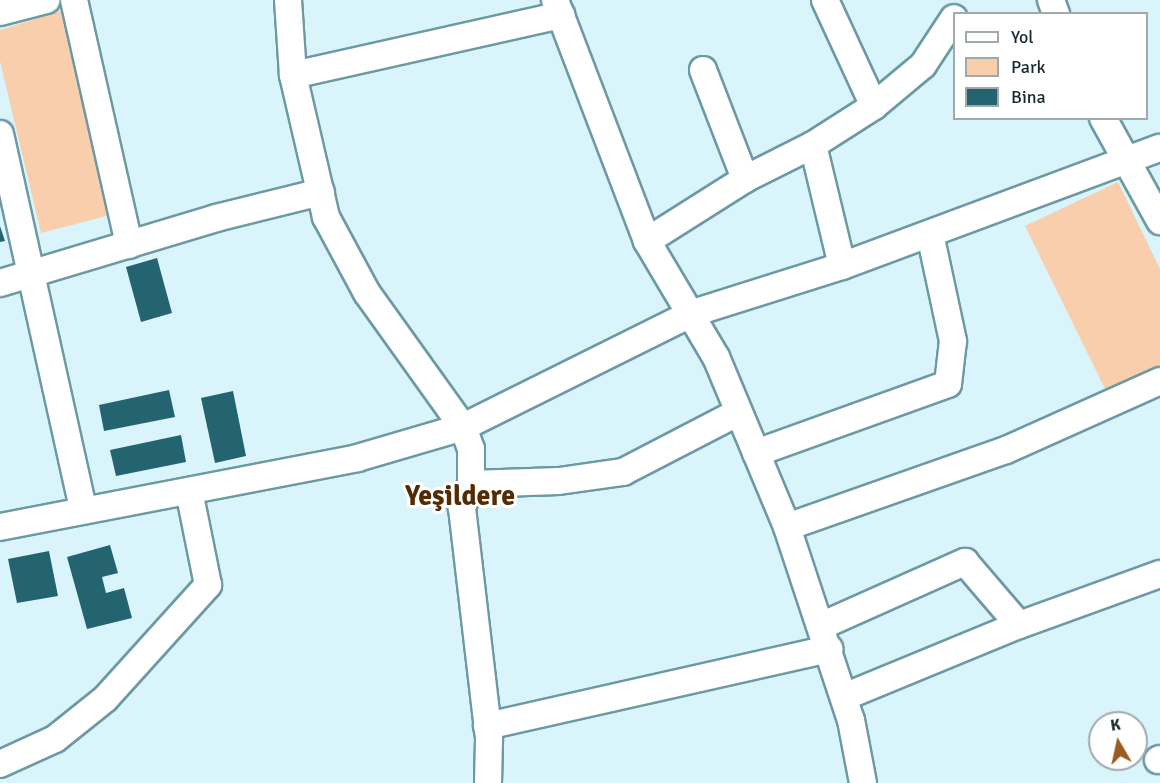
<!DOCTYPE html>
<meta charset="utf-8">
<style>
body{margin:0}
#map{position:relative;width:1160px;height:783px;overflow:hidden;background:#d9f4fb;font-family:Signika,sans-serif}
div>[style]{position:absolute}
.green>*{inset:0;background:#f8cead}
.building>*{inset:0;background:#246370}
.roads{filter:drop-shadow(2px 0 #6d99a4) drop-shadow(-2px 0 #6d99a4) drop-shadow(0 2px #6d99a4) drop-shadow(0 -2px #6d99a4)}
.minor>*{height:26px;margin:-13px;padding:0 13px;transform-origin:13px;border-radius:13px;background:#fff}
span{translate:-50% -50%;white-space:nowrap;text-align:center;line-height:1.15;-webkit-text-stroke:6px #fff;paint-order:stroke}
.district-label{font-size:28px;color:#542b00;font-weight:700}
.legend{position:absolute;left:953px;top:12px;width:195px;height:108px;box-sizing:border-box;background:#fff;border:2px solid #a2a9ab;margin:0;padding:8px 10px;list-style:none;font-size:18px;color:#17292d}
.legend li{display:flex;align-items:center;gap:12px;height:30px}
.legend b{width:30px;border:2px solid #a2a9ab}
.north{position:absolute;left:1088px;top:711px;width:60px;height:60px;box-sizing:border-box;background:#fff;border:2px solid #a2a9ab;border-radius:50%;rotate:351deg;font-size:16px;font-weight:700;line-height:24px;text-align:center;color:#17292d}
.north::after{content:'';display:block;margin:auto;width:21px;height:27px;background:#9a5c21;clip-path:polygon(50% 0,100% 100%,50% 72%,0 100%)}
</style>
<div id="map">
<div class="green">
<i style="clip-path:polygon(67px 9px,114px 214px,41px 233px,0 61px,0 30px)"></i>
<i style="clip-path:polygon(1118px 182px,1160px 269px,1160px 372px,1109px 397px,1025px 226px)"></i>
</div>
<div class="building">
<i style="clip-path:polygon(0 226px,5px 241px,0 242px)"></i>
<i style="clip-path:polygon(157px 258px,172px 313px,141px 322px,126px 267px)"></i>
<i style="clip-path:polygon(169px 390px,175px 417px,104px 431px,99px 405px)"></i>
<i style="clip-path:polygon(233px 391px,246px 456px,215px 463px,201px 398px)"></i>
<i style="clip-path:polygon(181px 435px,186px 462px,116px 476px,110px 450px)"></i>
<i style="clip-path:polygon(110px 545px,118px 573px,102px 577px,106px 593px,124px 588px,132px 618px,87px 629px,67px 557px)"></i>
<i style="clip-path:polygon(49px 551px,58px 596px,17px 603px,8px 559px)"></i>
</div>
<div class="roads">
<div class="minor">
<i style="left:74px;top:0;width:251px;rotate:77.3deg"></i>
<i style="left:288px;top:0;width:75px;rotate:86.2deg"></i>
<i style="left:293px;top:75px;width:146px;rotate:76.9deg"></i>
<i style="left:326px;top:217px;width:86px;rotate:61.7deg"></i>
<i style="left:367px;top:293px;width:165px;rotate:54.4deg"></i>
<i style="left:463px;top:427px;width:23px;rotate:70deg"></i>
<i style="left:471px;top:449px;width:35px;rotate:90deg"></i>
<i style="left:471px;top:484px;width:26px;rotate:111deg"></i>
<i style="left:462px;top:508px;width:233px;rotate:83.3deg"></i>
<i style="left:489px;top:739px;width:44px;rotate:91.3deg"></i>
<i style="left:555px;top:0;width:258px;rotate:69.1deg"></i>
<i style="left:647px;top:241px;width:135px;rotate:59.3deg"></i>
<i style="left:716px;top:357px;width:184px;rotate:67.3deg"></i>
<i style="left:787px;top:527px;width:203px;rotate:71.7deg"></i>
<i style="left:851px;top:720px;width:64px;rotate:79.2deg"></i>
<i style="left:825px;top:0;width:117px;rotate:65.2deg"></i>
<i style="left:1051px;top:0;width:15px;rotate:70deg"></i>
<i style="left:0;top:12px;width:48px;rotate:-14.6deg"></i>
<i style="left:703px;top:70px;width:117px;rotate:68.9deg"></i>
<i style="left:293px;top:75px;width:275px;rotate:-12.6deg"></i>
<i style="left:1103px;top:118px;width:118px;rotate:61deg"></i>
<i style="left:0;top:134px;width:384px;rotate:77.5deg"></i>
<i style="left:813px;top:145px;width:124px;rotate:76.5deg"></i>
<i style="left:647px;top:241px;width:116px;rotate:-32.3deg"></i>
<i style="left:745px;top:179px;width:76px;rotate:-26.6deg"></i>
<i style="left:813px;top:145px;width:72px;rotate:-32.6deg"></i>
<i style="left:874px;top:106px;width:64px;rotate:-39.9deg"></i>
<i style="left:923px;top:65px;width:56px;rotate:-56.6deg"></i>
<i style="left:0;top:283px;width:226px;rotate:-16.7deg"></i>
<i style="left:216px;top:218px;width:108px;rotate:-13.9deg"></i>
<i style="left:756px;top:453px;width:204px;rotate:-19.8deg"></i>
<i style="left:948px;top:384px;width:43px;rotate:-83.4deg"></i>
<i style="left:953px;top:341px;width:109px;rotate:-102.1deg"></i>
<i style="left:471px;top:484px;width:88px;rotate:-2deg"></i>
<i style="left:559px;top:481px;width:65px;rotate:-8deg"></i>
<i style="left:623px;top:472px;width:128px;rotate:-27.4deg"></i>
<i style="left:0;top:527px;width:364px;rotate:-10.9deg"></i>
<i style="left:357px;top:458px;width:110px;rotate:-16.3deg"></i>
<i style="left:463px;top:427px;width:257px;rotate:-26.4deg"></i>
<i style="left:693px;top:313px;width:156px;rotate:-17.5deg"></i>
<i style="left:842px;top:266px;width:339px;rotate:-20.4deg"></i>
<i style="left:787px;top:527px;width:232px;rotate:-19.4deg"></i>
<i style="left:1006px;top:450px;width:169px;rotate:-24.1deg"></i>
<i style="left:821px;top:626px;width:158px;rotate:-24deg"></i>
<i style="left:965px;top:562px;width:83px;rotate:49.4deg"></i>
<i style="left:844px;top:697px;width:189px;rotate:-22.4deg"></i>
<i style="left:1019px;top:625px;width:150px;rotate:-19.9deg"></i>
<i style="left:487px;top:726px;width:351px;rotate:-12.7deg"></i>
<i style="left:1158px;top:760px;width:2px;rotate:-27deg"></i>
<i style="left:0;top:764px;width:60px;rotate:-24.4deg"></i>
<i style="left:55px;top:739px;width:64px;rotate:-38.7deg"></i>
<i style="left:105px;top:699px;width:154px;rotate:-47.9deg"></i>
<i style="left:208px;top:585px;width:96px;rotate:-101.4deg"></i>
</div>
</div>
<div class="district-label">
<span style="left:460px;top:496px">Yeşildere</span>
</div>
<ul class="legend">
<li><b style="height:8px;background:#fff"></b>Yol</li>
<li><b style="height:16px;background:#f8cead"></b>Park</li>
<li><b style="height:16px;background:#246370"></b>Bina</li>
</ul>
<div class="north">K</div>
</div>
